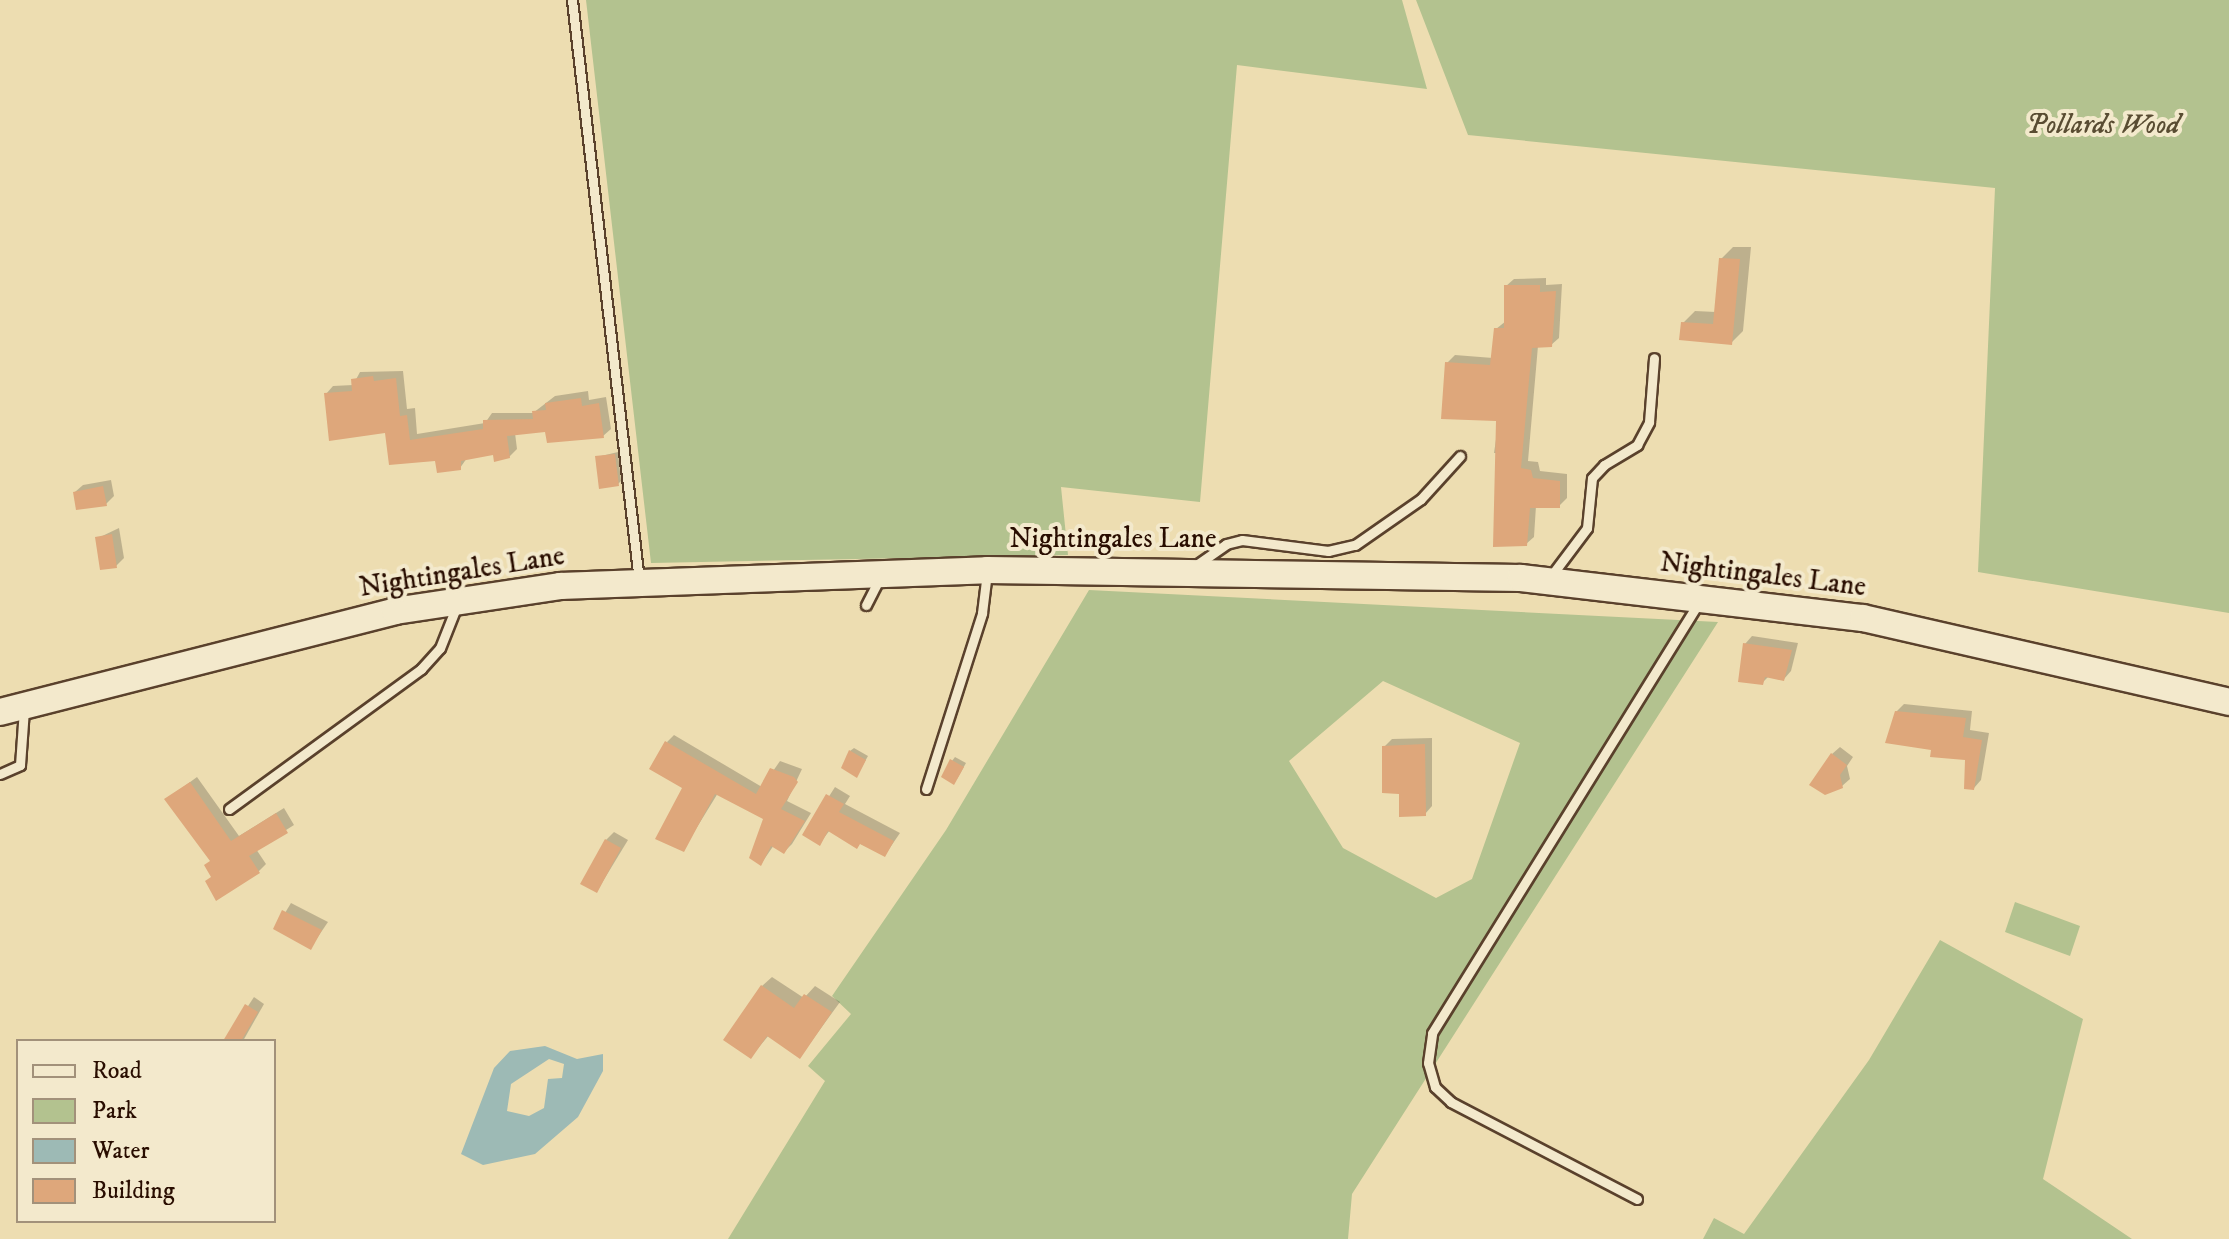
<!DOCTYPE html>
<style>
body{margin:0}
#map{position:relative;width:2229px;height:1239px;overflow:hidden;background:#edddb1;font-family:"IM FELL DW Pica",serif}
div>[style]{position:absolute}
.green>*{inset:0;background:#b3c28f}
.water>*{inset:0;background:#9dbab5}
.shadow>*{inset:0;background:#0003}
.building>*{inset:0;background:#dea77b}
.roads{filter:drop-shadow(2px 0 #5a412c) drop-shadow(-2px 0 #5a412c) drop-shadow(0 2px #5a412c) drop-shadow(0 -2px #5a412c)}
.service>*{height:9px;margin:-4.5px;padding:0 4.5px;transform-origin:4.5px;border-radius:4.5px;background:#f3e9cc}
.secondary>*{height:26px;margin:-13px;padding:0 13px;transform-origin:13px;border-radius:13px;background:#f3e9cc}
span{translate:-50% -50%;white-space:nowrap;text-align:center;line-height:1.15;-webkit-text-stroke:8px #f3e9cc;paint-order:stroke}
.park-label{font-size:28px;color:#594c32;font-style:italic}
.street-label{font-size:28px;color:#290d00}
.legend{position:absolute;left:16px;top:1039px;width:260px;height:184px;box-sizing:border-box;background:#f3e9cc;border:2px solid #a2917a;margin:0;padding:10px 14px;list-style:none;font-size:24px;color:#290d00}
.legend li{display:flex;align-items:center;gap:16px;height:40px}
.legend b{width:40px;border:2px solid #a2917a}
</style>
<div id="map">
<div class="green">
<i style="clip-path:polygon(586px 0,1402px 0,1427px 89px,1237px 65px,1200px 502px,1061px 487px,1068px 555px,651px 563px)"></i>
<i style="clip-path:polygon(1416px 0,2229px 0,2229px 613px,1978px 572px,1995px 188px,1468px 135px)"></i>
<i style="clip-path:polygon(evenodd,1089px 590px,1718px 622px,1352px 1194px,1348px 1239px,728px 1239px,825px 1081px,808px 1066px,851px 1014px,832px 996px,946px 830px,1089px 590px,1383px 681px,1520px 743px,1472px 879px,1436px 898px,1343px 848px,1289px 761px,1383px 681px)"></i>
<i style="clip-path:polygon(2015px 902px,2080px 926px,2070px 956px,2005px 932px)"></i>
<i style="clip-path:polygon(1940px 940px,2083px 1019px,2043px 1179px,2132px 1239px,1703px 1239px,1714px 1218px,1744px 1234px,1869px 1060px)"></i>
</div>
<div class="water">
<i style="clip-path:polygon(evenodd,545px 1046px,577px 1059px,603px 1054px,603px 1071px,578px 1117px,535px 1154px,483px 1165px,461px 1154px,494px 1068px,510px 1051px,545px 1046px,549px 1059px,564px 1064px,562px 1078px,548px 1079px,544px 1108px,529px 1116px,507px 1111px,511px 1084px,549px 1059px)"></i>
</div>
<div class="shadow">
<i style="clip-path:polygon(1733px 247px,1751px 247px,1743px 331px,1731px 343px,1683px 323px,1695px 311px,1716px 312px,1721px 259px)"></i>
<i style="clip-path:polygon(1546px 278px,1546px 285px,1562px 284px,1559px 338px,1551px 345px,1538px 346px,1528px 461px,1538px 462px,1540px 471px,1567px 474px,1567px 498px,1559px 506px,1536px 506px,1534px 537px,1526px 544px,1501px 453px,1494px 453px,1499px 419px,1447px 363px,1455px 355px,1493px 358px,1496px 329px,1506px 321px,1506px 286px,1514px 279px)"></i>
<i style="clip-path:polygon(403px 371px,407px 409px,415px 408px,417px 434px,485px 423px,492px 413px,533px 413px,555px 396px,588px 391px,589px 400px,606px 397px,611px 429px,603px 436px,547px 430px,515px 433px,517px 449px,509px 457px,494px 453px,467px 458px,460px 468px,326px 394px,333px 386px,353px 385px,360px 372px)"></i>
<i style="clip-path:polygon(618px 452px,621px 481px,618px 484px,597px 457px)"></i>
<i style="clip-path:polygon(111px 480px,114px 496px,106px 504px,75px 492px,83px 485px)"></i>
<i style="clip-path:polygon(119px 528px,124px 558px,116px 566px,98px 538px)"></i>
<i style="clip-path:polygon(1752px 636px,1798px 643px,1791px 671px,1784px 679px,1769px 676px,1762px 683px,1745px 644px)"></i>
<i style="clip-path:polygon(1904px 704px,1972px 711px,1970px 730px,1989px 733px,1981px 780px,1974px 788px,1967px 758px,1934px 748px,1896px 712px)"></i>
<i style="clip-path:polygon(674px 735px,762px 787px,780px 761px,802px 769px,787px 801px,811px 813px,792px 844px,784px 852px,774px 845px,761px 864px,765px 818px,718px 793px,683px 850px,685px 788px,667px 742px)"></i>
<i style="clip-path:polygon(1432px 738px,1432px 806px,1425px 814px,1401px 792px,1384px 747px,1392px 739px)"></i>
<i style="clip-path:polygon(1840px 747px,1853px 757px,1847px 766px,1850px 779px,1842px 786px,1832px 754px)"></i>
<i style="clip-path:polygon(854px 748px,868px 756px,859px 772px,850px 751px)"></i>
<i style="clip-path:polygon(955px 757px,966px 763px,957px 779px,952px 761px)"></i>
<i style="clip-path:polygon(197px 777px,239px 836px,284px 808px,294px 825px,256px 849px,266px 864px,259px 871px,217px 898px,212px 860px,167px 799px)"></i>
<i style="clip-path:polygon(835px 787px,850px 796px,845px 804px,900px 833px,885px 855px,830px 830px,820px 843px,805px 834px)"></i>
<i style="clip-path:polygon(614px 832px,628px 840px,597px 891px,606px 840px)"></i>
<i style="clip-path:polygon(291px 903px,328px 922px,311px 947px,276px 928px)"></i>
<i style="clip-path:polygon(772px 977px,804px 998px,815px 986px,840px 1002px,800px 1057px,769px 1035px,751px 1057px,762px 986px)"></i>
<i style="clip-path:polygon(254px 997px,264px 1004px,243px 1041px,225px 1041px)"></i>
</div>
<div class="building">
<i style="clip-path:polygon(1719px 258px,1740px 259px,1732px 345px,1679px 340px,1681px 322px,1713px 324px)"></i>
<i style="clip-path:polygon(1504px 285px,1540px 285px,1540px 292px,1556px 291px,1552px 347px,1532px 348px,1521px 468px,1531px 470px,1533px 478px,1560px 481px,1560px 508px,1530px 508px,1527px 546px,1493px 547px,1496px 421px,1441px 419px,1445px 362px,1490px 365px,1494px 328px,1504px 328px)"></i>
<i style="clip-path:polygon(373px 376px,374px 381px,396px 378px,400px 416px,407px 415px,410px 440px,483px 429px,483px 420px,533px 419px,532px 411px,546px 410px,545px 403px,581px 398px,582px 406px,599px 403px,604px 438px,547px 443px,545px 432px,507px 436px,510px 458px,494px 462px,493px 455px,461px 461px,461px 470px,437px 473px,435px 461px,389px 465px,385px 433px,329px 441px,324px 393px,352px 391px,351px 379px)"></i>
<i style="clip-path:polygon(615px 454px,619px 486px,599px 489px,595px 456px)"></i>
<i style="clip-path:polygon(103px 486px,107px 506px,76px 510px,73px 492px)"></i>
<i style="clip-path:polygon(112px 534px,117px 568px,100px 570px,95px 537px)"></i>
<i style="clip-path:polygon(1743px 643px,1792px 650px,1784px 681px,1765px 677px,1763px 685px,1738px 682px)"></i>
<i style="clip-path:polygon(1895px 711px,1966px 718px,1963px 737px,1982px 740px,1974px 790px,1964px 789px,1965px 760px,1930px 757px,1931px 750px,1885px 743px)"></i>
<i style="clip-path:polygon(665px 741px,756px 794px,770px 768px,794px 777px,798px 782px,781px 809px,805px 821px,784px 854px,771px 846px,761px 866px,749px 858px,763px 819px,715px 794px,684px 852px,655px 839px,682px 788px,649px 769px)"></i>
<i style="clip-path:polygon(1425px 744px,1426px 816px,1399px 817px,1399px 794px,1382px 793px,1382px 746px)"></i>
<i style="clip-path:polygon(849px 750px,866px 760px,857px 778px,841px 768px)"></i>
<i style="clip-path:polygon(1831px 753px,1847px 765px,1840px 775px,1843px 788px,1825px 795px,1809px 785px)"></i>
<i style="clip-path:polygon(950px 759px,964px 767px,954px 785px,941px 777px)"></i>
<i style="clip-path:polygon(190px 782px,231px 841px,276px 813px,288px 833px,249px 856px,260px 873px,216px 901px,205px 881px,211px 877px,204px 865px,210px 861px,164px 799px)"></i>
<i style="clip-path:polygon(826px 794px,844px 804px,839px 812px,894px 841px,885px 857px,860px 844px,857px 849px,828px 831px,820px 846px,802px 835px)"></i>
<i style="clip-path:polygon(605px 839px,621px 848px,597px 893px,580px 884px)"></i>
<i style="clip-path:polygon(282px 910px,322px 930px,311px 950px,273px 929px)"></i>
<i style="clip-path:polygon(761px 985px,794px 1008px,804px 994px,832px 1012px,800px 1059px,767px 1036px,751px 1059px,723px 1040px)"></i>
<i style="clip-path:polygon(245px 1004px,258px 1012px,241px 1041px,223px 1041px)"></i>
</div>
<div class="roads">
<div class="service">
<i style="left:572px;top:0;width:585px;rotate:83.42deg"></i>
<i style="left:1195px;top:566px;width:38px;rotate:-35deg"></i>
<i style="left:1226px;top:544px;width:16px;rotate:-14deg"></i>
<i style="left:1242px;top:540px;width:87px;rotate:7.3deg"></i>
<i style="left:1328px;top:551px;width:28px;rotate:-13deg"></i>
<i style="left:1355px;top:545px;width:80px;rotate:-34.9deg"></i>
<i style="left:1421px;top:499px;width:58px;rotate:-47.8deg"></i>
<i style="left:1551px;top:576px;width:60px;rotate:-53.1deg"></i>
<i style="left:1587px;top:528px;width:50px;rotate:-84.3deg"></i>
<i style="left:1592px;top:478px;width:18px;rotate:-47deg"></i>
<i style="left:1604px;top:465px;width:39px;rotate:-31deg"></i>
<i style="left:1637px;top:445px;width:26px;rotate:-62deg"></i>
<i style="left:1649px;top:422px;width:64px;rotate:-85.5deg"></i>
<i style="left:866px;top:605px;width:30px;rotate:-63deg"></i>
<i style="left:0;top:774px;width:22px;rotate:-24deg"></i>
<i style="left:20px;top:765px;width:56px;rotate:-85.9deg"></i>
<i style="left:926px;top:789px;width:185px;rotate:-72.3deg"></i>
<i style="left:982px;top:613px;width:39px;rotate:-83deg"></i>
<i style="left:229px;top:809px;width:238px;rotate:-36.1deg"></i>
<i style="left:421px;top:669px;width:28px;rotate:-48deg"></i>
<i style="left:440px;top:648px;width:46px;rotate:-68.4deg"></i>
<i style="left:1637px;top:1199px;width:210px;rotate:-152.5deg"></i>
<i style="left:1451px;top:1102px;width:22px;rotate:-137deg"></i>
<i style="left:1435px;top:1087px;width:25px;rotate:-106deg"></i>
<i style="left:1428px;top:1063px;width:30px;rotate:-82deg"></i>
<i style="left:1432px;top:1033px;width:507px;rotate:-58.22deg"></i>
</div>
<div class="secondary">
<i style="left:0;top:712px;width:408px;rotate:-14.3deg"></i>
<i style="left:395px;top:611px;width:167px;rotate:-8.6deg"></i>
<i style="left:560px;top:586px;width:427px;rotate:-2.1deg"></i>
<i style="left:987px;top:570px;width:534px;rotate:0.86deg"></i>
<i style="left:1521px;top:578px;width:344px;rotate:6.7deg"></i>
<i style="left:1863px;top:618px;width:376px;rotate:12.9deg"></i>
</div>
</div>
<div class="park-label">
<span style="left:2103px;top:125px">Pollards Wood</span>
</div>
<div class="street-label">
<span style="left:1113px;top:539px">Nightingales Lane</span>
<span style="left:462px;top:572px;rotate:-9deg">Nightingales Lane</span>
<span style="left:1763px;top:575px;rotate:7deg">Nightingales Lane</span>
</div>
<ul class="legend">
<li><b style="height:10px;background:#f3e9cc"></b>Road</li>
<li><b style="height:22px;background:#b3c28f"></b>Park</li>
<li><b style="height:22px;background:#9dbab5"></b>Water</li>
<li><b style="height:22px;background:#dea77b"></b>Building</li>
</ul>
</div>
